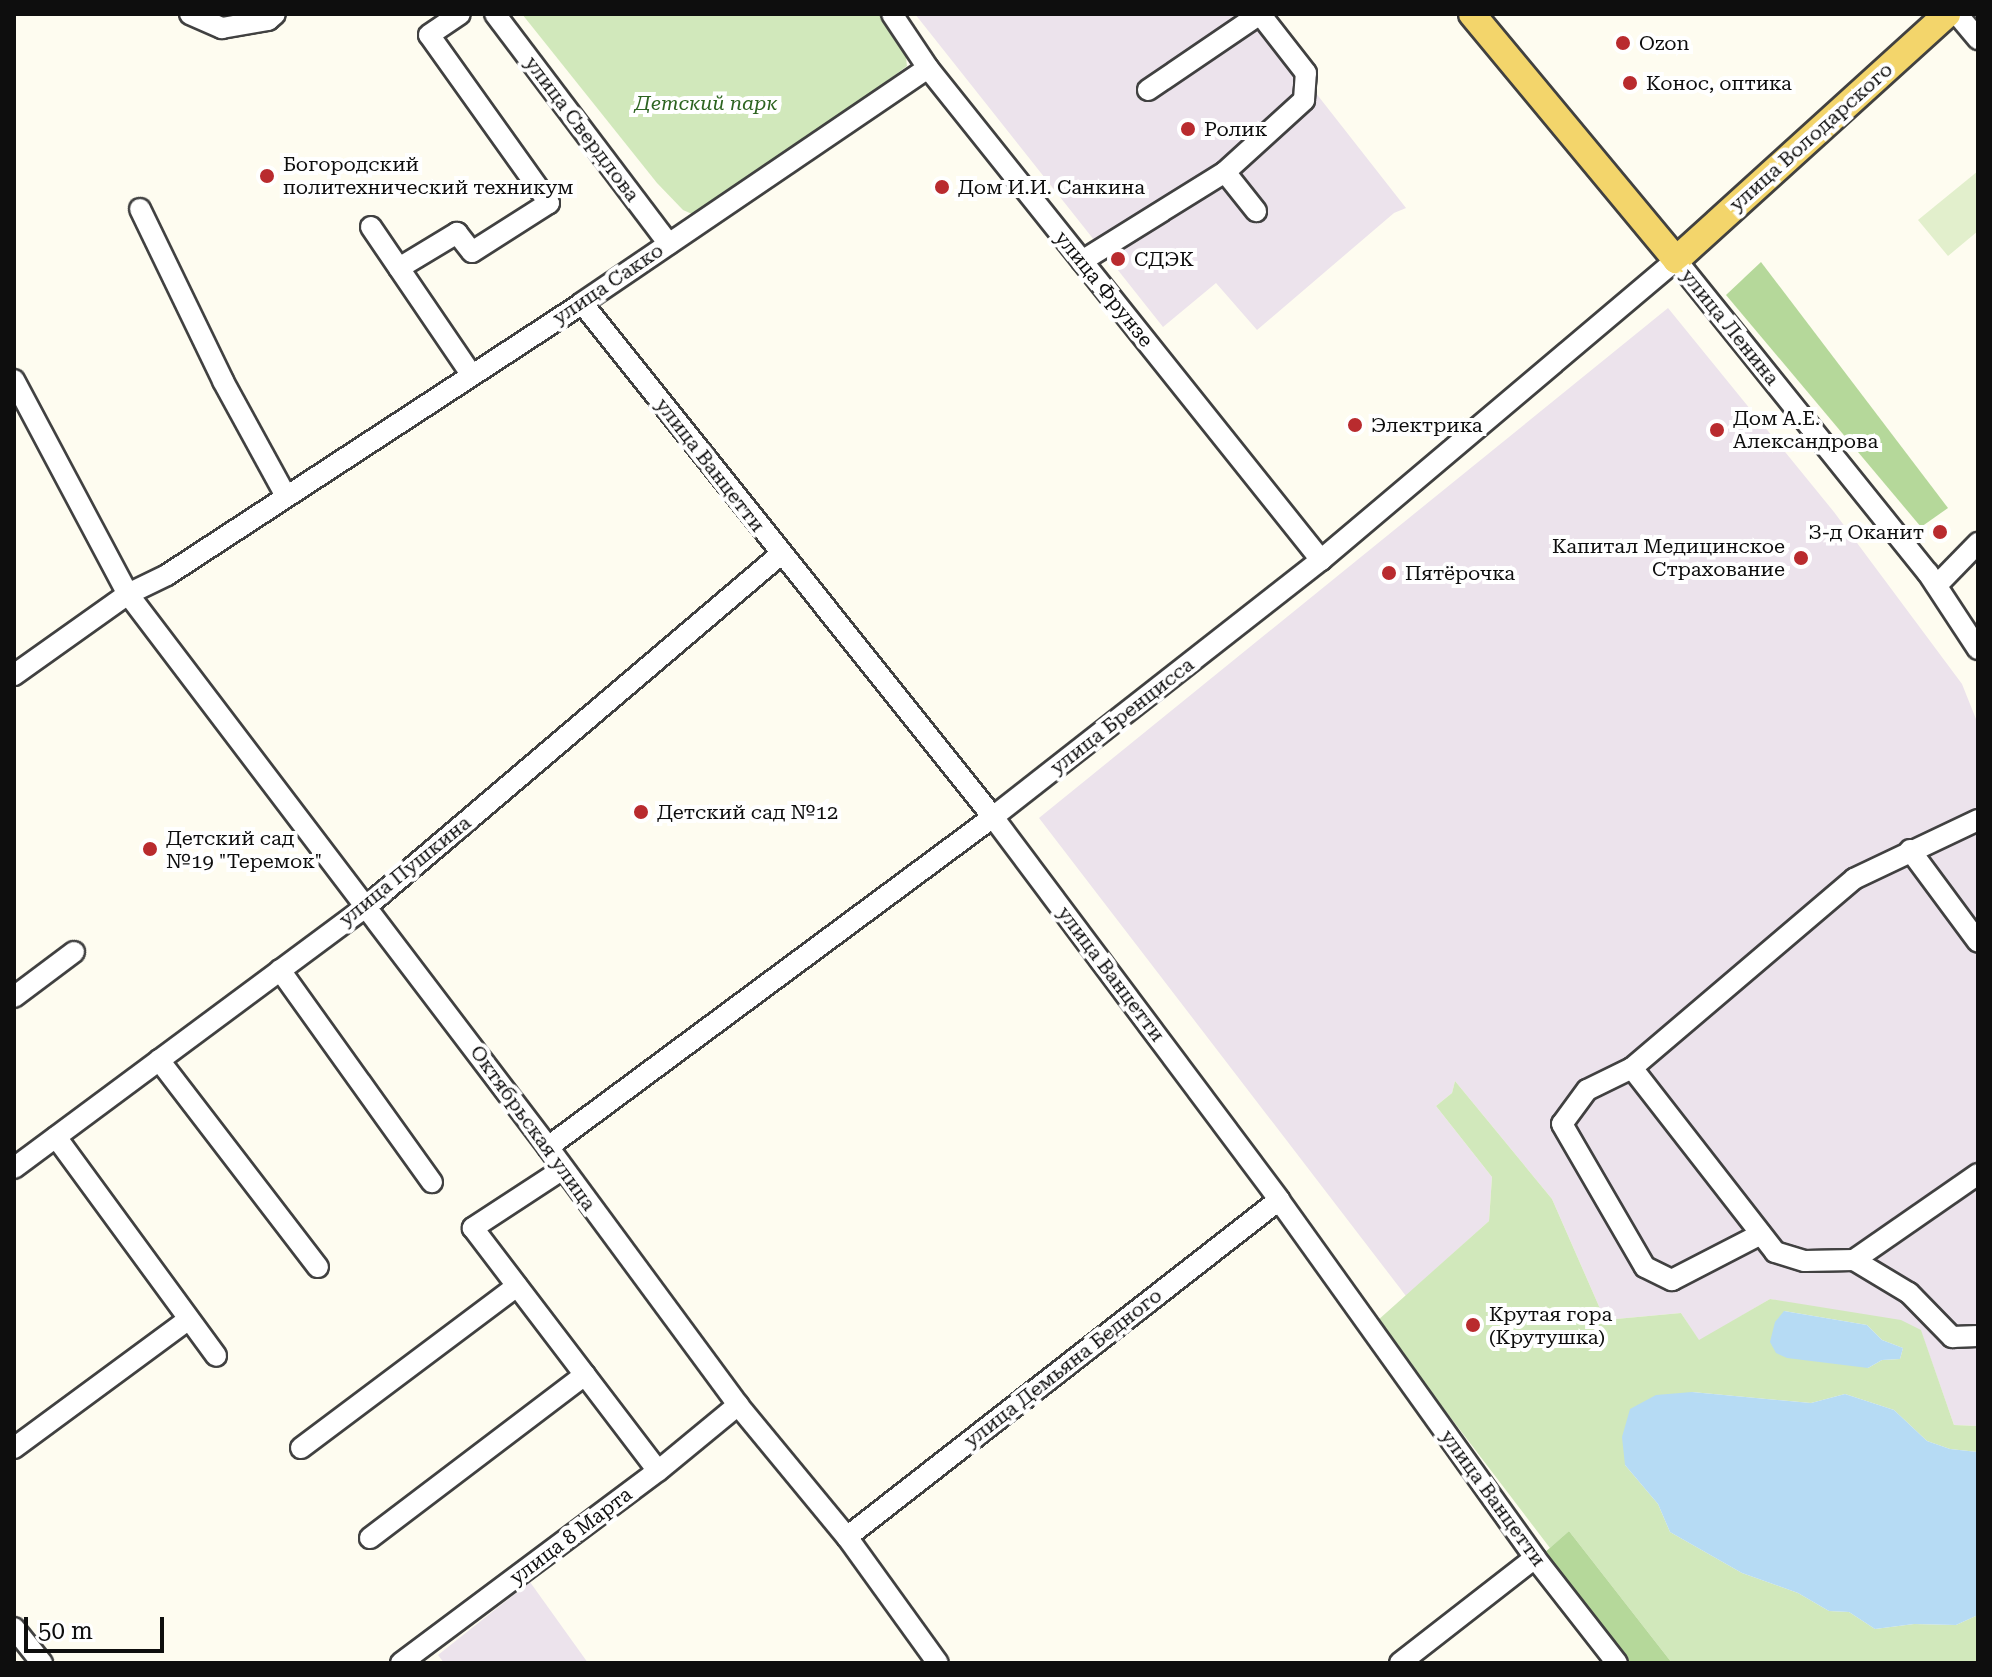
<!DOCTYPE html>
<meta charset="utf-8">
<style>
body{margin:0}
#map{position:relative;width:1992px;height:1677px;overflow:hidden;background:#fefcf0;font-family:"Roboto Serif",serif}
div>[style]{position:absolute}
.industrial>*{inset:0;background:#ece3ec}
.green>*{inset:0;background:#d1e8bb}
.forest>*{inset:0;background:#b5d89a}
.pitch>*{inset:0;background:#e2efcc}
.water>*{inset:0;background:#b6dbf4}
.roads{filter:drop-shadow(2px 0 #414141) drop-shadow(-2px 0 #414141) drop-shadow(0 2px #414141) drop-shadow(0 -2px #414141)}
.minor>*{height:20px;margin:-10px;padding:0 10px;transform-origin:10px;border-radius:10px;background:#fff}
.major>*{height:26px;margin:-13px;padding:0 13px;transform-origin:13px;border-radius:13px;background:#f3d56b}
.dots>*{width:22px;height:22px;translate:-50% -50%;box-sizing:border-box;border:4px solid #fff;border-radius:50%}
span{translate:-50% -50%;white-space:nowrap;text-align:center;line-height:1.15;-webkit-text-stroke:8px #fff;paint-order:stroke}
.poi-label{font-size:20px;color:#0e0e0e}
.left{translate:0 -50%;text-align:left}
.right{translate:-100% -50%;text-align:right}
.park-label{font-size:20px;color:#2d6421;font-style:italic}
.street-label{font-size:20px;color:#0e0e0e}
.frame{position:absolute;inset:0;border:16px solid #0e0e0e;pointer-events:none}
.scale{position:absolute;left:24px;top:1617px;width:140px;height:36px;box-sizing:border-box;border:4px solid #0e0e0e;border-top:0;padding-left:10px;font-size:24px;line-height:28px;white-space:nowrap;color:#0e0e0e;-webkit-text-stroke:6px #fff;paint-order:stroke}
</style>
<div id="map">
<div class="industrial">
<i style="clip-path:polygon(915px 14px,1254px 14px,1406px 208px,1394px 213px,1257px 330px,1216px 283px,1163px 327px)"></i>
<i style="clip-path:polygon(1668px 308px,1834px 512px,1962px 684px,1978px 724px,1978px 1426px,1954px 1425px,1921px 1331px,1770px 1299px,1699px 1341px,1681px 1313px,1605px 1320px,1552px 1199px,1455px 1081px,1452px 1093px,1436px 1106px,1492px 1177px,1489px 1221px,1406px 1296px,1039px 818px)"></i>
<i style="clip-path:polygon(530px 1582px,588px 1663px,444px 1663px,438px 1655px)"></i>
</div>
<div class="green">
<i style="clip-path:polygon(522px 14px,882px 14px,905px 49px,907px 66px,792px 152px,692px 214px,683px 210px,657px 183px)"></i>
<i style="clip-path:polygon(evenodd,1455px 1081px,1552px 1199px,1605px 1320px,1681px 1313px,1699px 1340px,1770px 1299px,1901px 1320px,1921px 1330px,1954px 1425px,1978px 1426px,1978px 1452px,1950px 1449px,1927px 1441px,1894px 1410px,1845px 1394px,1811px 1403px,1692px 1392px,1625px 1465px,1658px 1504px,1670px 1532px,1742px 1573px,1798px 1593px,1829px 1611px,1849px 1612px,1875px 1629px,1914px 1624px,1956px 1625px,1978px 1615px,1978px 1663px,1672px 1663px,1569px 1531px,1550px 1548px,1377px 1321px,1489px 1221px,1492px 1177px,1436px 1106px,1452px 1093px,1455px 1081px,1784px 1311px,1867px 1325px,1882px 1340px,1903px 1348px,1900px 1359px,1882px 1360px,1868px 1368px,1784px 1311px)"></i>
</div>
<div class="forest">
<i style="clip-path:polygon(1761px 262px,1948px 508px,1921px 527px,1726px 295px)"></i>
<i style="clip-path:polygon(1569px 1531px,1672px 1663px,1627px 1663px,1543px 1554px)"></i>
</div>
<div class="pitch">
<i style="clip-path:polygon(1978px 171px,1978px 231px,1948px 256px,1918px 220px)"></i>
</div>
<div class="water">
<i style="clip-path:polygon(1784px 1311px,1867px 1325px,1882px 1340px,1903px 1348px,1900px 1359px,1882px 1360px,1868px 1368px,1787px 1358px,1776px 1353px,1770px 1342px,1775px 1322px)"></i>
<i style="clip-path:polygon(1692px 1392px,1811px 1403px,1845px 1394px,1894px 1410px,1927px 1441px,1950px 1449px,1978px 1452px,1978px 1615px,1956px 1625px,1914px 1624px,1875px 1629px,1849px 1612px,1829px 1611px,1798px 1593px,1742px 1573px,1670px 1532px,1658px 1504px,1625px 1465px,1622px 1437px,1630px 1409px,1656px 1395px)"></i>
</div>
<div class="roads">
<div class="minor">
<i style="left:190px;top:14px;width:35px;rotate:24deg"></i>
<i style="left:222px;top:28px;width:47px;rotate:-9.9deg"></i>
<i style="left:268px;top:20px;width:9px;rotate:-41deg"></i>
<i style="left:495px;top:14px;width:288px;rotate:52.9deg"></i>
<i style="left:892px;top:14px;width:65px;rotate:56.3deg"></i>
<i style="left:928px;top:68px;width:630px;rotate:51.38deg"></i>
<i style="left:1957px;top:14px;width:33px;rotate:50deg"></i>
<i style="left:1148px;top:90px;width:135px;rotate:-34.2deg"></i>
<i style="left:1225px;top:172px;width:107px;rotate:-42.3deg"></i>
<i style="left:1304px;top:100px;width:27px;rotate:-86deg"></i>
<i style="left:1306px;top:73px;width:75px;rotate:-127.9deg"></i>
<i style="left:140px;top:209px;width:191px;rotate:64.2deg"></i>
<i style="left:223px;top:381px;width:131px;rotate:61.3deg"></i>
<i style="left:371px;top:227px;width:178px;rotate:55.8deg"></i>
<i style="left:1082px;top:261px;width:168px;rotate:-31.9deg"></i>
<i style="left:1225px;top:172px;width:50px;rotate:51.5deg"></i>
<i style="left:399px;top:268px;width:68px;rotate:-31.1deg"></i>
<i style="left:457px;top:233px;width:24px;rotate:52deg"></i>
<i style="left:472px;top:252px;width:91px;rotate:-32.5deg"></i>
<i style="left:549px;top:203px;width:206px;rotate:-125.5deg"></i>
<i style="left:429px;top:35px;width:37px;rotate:-34deg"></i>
<i style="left:582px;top:303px;width:658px;rotate:51.35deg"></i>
<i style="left:993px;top:817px;width:478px;rotate:53.2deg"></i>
<i style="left:1279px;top:1200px;width:440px;rotate:54.4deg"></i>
<i style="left:1535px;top:1558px;width:133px;rotate:52deg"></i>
<i style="left:14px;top:380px;width:242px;rotate:62deg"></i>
<i style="left:128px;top:594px;width:694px;rotate:52.78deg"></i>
<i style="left:548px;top:1147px;width:320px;rotate:53.6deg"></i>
<i style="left:738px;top:1405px;width:171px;rotate:50.5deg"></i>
<i style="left:847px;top:1537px;width:155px;rotate:54.2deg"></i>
<i style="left:1937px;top:585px;width:59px;rotate:-45.7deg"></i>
<i style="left:14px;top:675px;width:140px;rotate:-35.4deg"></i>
<i style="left:128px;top:594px;width:43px;rotate:-26deg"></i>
<i style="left:167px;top:575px;width:496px;rotate:-33.2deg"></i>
<i style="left:582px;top:303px;width:418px;rotate:-34.2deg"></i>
<i style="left:1978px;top:820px;width:137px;rotate:154.6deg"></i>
<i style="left:1854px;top:879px;width:292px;rotate:139.6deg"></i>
<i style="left:1632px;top:1068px;width:233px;rotate:52.1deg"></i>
<i style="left:1775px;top:1252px;width:31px;rotate:17deg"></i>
<i style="left:1805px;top:1261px;width:49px;rotate:-1.2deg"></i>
<i style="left:1854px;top:1260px;width:151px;rotate:-34.7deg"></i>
<i style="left:1910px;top:850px;width:114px;rotate:53.5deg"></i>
<i style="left:280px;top:970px;width:261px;rotate:54.4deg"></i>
<i style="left:14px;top:997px;width:75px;rotate:-36.9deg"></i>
<i style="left:159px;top:1060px;width:261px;rotate:52.5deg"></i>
<i style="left:1632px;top:1068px;width:50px;rotate:153.9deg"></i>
<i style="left:1587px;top:1090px;width:42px;rotate:126.3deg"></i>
<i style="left:1562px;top:1124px;width:165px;rotate:59.9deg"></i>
<i style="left:1645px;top:1267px;width:30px;rotate:26deg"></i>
<i style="left:1672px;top:1280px;width:100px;rotate:-27.3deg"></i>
<i style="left:56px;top:1137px;width:271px;rotate:53.8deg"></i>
<i style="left:548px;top:1147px;width:554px;rotate:-36.56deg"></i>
<i style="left:993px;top:817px;width:417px;rotate:-38.1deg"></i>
<i style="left:1321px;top:560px;width:465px;rotate:-40.2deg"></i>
<i style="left:1676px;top:260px;width:402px;rotate:51.2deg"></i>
<i style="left:1928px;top:573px;width:91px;rotate:56.7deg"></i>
<i style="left:14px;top:1168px;width:440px;rotate:-36.6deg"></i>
<i style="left:367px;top:906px;width:543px;rotate:-40.37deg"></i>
<i style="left:563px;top:1169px;width:108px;rotate:146.8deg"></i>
<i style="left:473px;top:1228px;width:305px;rotate:52.7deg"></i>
<i style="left:1854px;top:1260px;width:64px;rotate:31deg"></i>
<i style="left:1909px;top:1293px;width:62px;rotate:45.7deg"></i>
<i style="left:1952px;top:1337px;width:26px;rotate:-2deg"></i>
<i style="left:14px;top:1448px;width:217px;rotate:-36.4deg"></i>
<i style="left:301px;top:1448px;width:270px;rotate:-36.9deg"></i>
<i style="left:847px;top:1537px;width:548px;rotate:-37.96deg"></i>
<i style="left:370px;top:1538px;width:270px;rotate:-37.2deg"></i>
<i style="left:14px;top:1628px;width:45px;rotate:51.3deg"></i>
<i style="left:401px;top:1663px;width:321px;rotate:-36.8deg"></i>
<i style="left:658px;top:1471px;width:104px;rotate:-39.5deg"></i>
<i style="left:1400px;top:1663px;width:171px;rotate:-37.9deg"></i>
</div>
<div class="major">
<i style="left:1472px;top:14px;width:320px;rotate:50.3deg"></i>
<i style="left:1676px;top:260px;width:366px;rotate:-42.2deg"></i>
</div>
</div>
<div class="dots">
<i style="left:1623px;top:43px;background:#b92b2e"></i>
<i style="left:1630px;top:83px;background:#b92b2e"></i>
<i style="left:1188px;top:129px;background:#b92b2e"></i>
<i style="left:267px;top:176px;background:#b92b2e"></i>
<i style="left:942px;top:187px;background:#b92b2e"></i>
<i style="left:1118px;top:259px;background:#b92b2e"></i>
<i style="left:1355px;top:425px;background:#b92b2e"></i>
<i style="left:1717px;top:430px;background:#b92b2e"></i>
<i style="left:1940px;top:532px;background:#b92b2e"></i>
<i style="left:1801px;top:558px;background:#b92b2e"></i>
<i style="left:1389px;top:573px;background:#b92b2e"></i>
<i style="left:641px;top:812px;background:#b92b2e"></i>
<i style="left:150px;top:849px;background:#b92b2e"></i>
<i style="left:1473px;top:1325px;background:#b92b2e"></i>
</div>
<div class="poi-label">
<span class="left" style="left:1639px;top:43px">Ozon</span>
<span class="left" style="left:1646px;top:83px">Конос, оптика</span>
<span class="left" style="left:1204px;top:129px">Ролик</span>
<span class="left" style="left:283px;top:176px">Богородский<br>политехнический техникум</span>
<span class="left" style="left:958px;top:187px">Дом И.И. Санкина</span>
<span class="left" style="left:1134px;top:259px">СДЭК</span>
<span class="left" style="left:1733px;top:430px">Дом А.Е.<br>Александрова</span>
<span class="left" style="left:1371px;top:425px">Электрика</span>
<span class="right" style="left:1924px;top:532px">З-д Оканит</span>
<span class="right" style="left:1785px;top:558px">Капитал Медицинское<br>Страхование</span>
<span class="left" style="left:1405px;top:573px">Пятёрочка</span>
<span class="left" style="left:657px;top:812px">Детский сад №12</span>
<span class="left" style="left:166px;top:850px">Детский сад<br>№19 "Теремок"</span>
<span class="left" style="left:1489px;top:1326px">Крутая гора<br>(Крутушка)</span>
</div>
<div class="park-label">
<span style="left:706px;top:103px">Детский парк</span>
</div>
<div class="street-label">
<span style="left:582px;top:129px;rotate:53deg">улица Свердлова</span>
<span style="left:1811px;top:137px;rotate:-42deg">улица Володарского</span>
<span style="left:608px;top:284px;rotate:-34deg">улица Сакко</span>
<span style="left:1104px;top:289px;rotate:51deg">улица Фрунзе</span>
<span style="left:1730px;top:327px;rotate:51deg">улица Ленина</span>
<span style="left:710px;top:465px;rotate:52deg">улица Ванцетти</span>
<span style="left:1122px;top:716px;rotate:-38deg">улица Бренцисса</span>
<span style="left:405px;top:871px;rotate:-39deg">улица Пушкина</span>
<span style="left:1111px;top:974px;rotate:53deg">улица Ванцетти</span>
<span style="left:533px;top:1128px;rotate:54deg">Октябрьская улица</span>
<span style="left:1063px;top:1368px;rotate:-38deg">улица Демьяна Бедного</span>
<span style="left:1493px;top:1498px;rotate:54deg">улица Ванцетти</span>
<span style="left:571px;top:1536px;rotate:-37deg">улица 8 Марта</span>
</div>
<div class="frame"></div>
<div class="scale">50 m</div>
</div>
